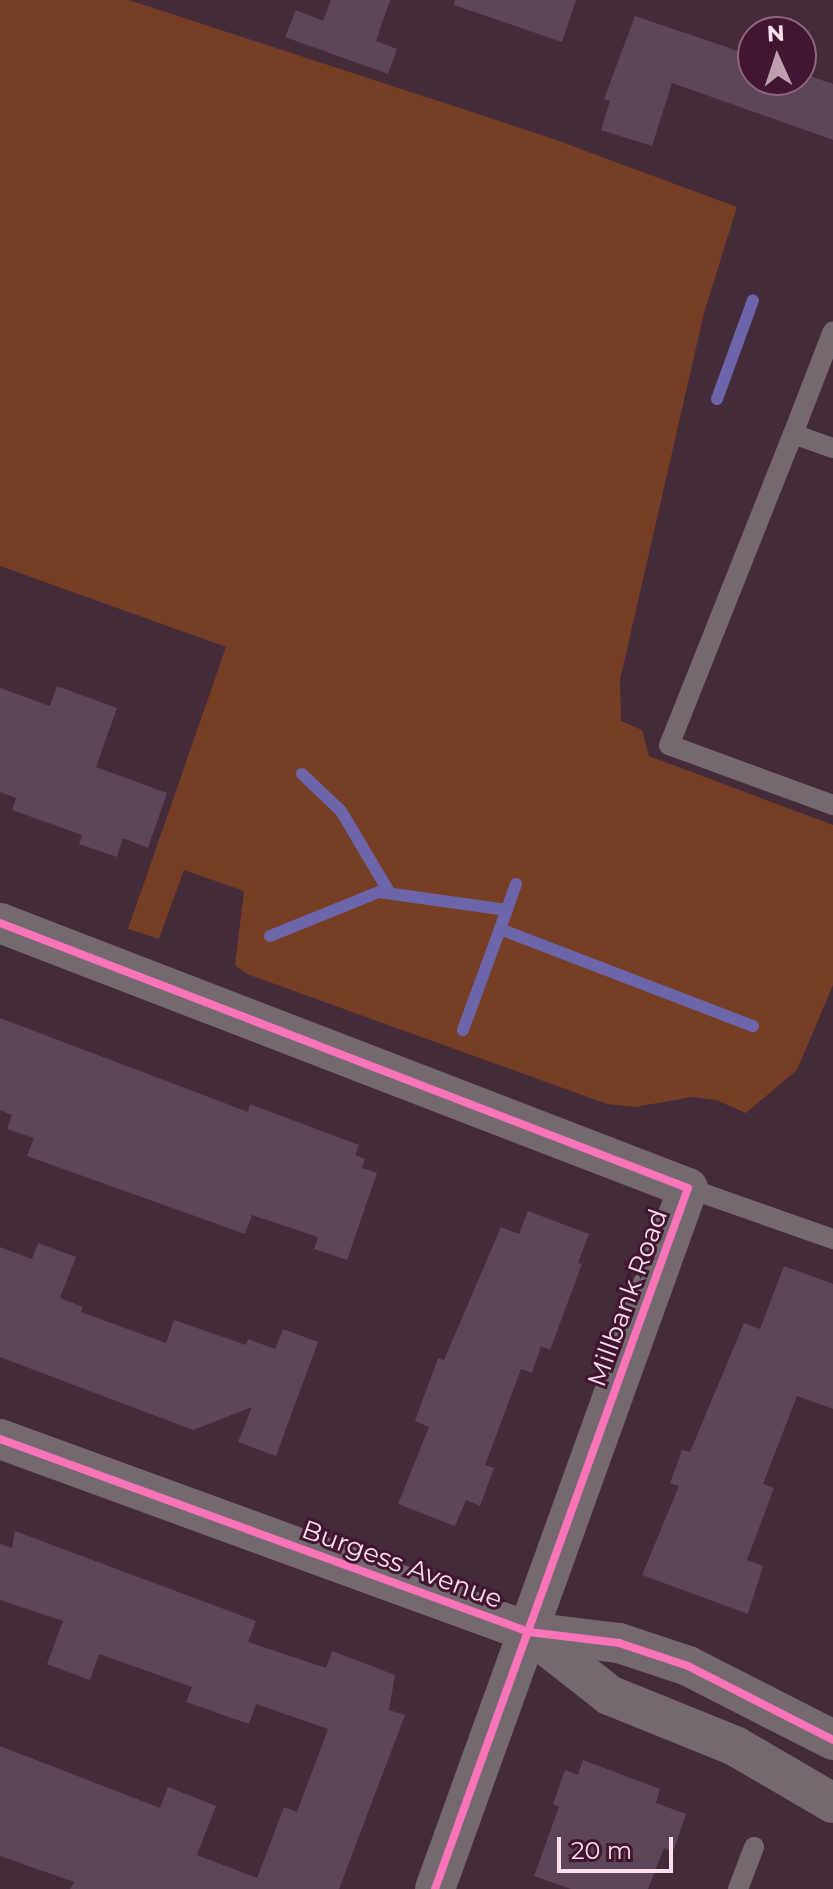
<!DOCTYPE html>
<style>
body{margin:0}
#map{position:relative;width:833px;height:1889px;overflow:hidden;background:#432b39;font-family:Montserrat,sans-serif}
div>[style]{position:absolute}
.green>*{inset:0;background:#753e25}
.stream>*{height:12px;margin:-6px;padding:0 6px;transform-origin:6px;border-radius:6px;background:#6d65a9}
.building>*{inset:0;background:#5c4657}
.lane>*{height:20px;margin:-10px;padding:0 10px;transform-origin:10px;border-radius:10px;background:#756970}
.street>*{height:40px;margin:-20px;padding:0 20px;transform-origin:20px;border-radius:20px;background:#756970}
.cycleway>*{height:8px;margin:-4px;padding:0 4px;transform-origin:4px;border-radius:4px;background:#fb73b8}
span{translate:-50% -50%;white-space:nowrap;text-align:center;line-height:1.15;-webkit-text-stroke:6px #421630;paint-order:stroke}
.street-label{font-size:26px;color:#fddfee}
.north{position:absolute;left:737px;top:16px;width:80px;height:80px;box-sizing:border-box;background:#421630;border:2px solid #8d667c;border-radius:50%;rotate:357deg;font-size:22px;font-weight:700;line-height:32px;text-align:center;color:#fddfee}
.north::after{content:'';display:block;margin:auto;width:28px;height:36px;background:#bca0af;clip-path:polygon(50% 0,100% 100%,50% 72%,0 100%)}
.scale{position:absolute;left:557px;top:1837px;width:116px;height:36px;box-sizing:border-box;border:4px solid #fddfee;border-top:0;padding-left:10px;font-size:24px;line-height:28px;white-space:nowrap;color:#fddfee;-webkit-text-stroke:6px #421630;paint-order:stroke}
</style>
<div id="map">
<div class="green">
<i style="clip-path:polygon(0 0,129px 0,548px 137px,737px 207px,704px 313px,620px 680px,621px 721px,642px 730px,649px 756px,833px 825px,833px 985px,797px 1070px,746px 1113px,716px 1100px,692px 1097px,635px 1107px,607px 1104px,247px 974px,235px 965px,244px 891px,184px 870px,159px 939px,128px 929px,226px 647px,0 566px)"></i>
</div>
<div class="stream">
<i style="left:717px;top:399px;width:105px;rotate:-70deg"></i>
<i style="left:302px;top:774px;width:54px;rotate:43.5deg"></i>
<i style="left:341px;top:811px;width:94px;rotate:59.3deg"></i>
<i style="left:516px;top:884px;width:48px;rotate:109.6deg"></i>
<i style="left:500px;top:929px;width:271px;rotate:21deg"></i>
<i style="left:270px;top:936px;width:118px;rotate:-22deg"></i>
<i style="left:379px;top:892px;width:129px;rotate:8deg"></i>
<i style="left:463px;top:1030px;width:108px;rotate:-69.9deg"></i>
</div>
<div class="building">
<i style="clip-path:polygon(331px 0,390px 0,376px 41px,397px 49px,388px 74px,285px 37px,296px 10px,323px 21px)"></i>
<i style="clip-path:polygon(455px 0,576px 0,562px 42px,454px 5px)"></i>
<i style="clip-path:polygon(635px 16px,753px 56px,753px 80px,801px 80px,801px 73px,833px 84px,833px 140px,672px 83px,652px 146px,601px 130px,610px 101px,604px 99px)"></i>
<i style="clip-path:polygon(57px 686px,117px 708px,96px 767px,167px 793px,148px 848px,123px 838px,117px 857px,79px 844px,82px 835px,12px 810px,16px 798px,0 792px,0 688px,50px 706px)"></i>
<i style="clip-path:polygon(0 1018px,248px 1112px,250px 1104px,359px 1145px,355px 1155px,365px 1159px,362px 1168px,377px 1173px,347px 1260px,314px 1249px,318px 1237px,252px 1215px,245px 1234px,27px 1156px,34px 1138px,7px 1129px,12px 1115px,0 1110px)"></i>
<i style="clip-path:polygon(528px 1211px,589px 1234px,578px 1263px,582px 1264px,550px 1350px,541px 1346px,532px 1373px,521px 1369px,485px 1465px,494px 1468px,480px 1506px,466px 1500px,455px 1526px,398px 1504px,429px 1427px,415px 1421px,438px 1358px,444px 1360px,501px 1227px,519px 1234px)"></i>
<i style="clip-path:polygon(38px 1243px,76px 1257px,60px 1298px,83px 1307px,81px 1312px,166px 1343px,174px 1320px,246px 1345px,248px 1339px,275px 1349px,283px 1329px,318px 1342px,276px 1456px,238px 1442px,252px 1407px,193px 1430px,0 1357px,0 1247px,32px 1259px)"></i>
<i style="clip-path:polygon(784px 1266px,833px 1284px,833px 1409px,797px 1396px,763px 1484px,774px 1488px,747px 1560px,763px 1566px,748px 1614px,642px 1575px,679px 1486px,670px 1483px,682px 1450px,690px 1452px,744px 1323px,760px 1329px)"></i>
<i style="clip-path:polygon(15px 1531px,256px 1621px,248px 1642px,326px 1668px,332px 1651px,395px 1675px,389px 1710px,405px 1715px,339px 1889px,70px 1889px,74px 1882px,0 1856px,0 1746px,160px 1808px,168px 1787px,216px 1806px,197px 1855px,257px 1878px,284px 1807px,297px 1812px,328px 1729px,256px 1704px,249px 1724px,186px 1702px,192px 1687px,99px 1654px,90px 1680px,47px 1664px,63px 1621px,0 1600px,0 1544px,12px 1548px)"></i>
<i style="clip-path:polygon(583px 1760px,660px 1789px,656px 1803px,686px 1814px,673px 1852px,664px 1848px,648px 1889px,571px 1889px,534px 1876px,559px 1807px,553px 1804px,565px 1770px,578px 1775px)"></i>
</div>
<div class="lane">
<i style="left:793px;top:434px;width:110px;rotate:-68.8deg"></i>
<i style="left:833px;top:448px;width:42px;rotate:-160.7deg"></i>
<i style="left:793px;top:434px;width:335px;rotate:111.7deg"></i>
<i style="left:669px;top:745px;width:175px;rotate:20.1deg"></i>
<i style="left:688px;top:1188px;width:154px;rotate:19.4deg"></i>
<i style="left:738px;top:1889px;width:45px;rotate:-69.1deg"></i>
</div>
<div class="street">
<i style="left:0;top:923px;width:737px;rotate:21.07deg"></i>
<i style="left:688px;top:1188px;width:745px;rotate:109.85deg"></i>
<i style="left:0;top:1439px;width:563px;rotate:20.04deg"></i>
<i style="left:529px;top:1632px;width:91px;rotate:7deg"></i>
<i style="left:619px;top:1643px;width:73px;rotate:18.4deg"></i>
<i style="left:688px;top:1666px;width:163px;rotate:27deg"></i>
<i style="left:529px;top:1632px;width:102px;rotate:38.2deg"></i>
<i style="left:609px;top:1695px;width:136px;rotate:22deg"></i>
<i style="left:735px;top:1746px;width:113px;rotate:30.2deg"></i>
</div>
<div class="cycleway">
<i style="left:0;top:923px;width:737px;rotate:21.07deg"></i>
<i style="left:688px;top:1188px;width:745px;rotate:109.85deg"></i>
<i style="left:0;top:1439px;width:563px;rotate:20.04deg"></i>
<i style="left:529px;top:1632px;width:91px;rotate:7deg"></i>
<i style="left:619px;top:1643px;width:73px;rotate:18.4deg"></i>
<i style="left:688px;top:1666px;width:163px;rotate:27deg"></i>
</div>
<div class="street-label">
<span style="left:628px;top:1298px;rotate:-70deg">Millbank Road</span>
<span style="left:402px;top:1565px;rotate:20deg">Burgess Avenue</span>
</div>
<div class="north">N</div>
<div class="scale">20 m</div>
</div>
